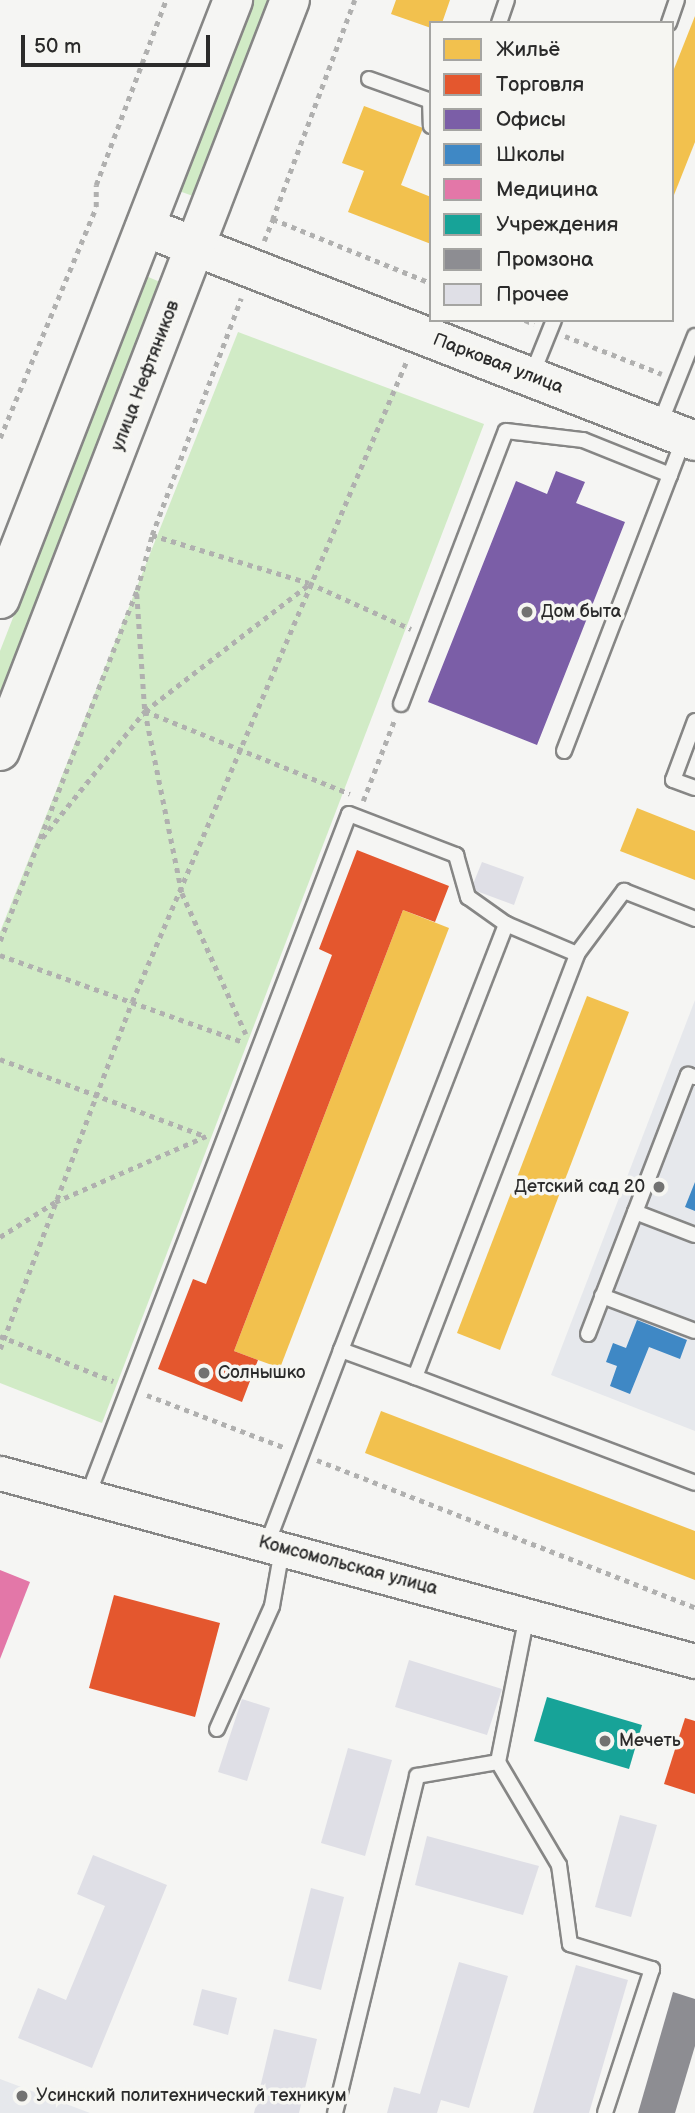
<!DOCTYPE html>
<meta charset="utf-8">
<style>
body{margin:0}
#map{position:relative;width:695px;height:2113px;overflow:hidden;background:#f5f5f3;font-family:"Balsamiq Sans",sans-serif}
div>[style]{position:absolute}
.built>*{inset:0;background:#e6e8ec}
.green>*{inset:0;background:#d1ebc6}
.homes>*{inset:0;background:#f2c14e}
.shops>*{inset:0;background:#e4572e}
.offices>*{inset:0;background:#7b5ea7}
.schools>*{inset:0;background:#3f88c5}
.health>*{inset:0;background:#e377a8}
.public>*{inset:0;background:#17a398}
.industry>*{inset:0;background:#8d8d92}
.building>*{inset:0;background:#dfdfe6}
.path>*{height:4.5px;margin-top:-2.25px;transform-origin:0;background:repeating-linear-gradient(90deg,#b0b0af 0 5px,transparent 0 10px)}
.roads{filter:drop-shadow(2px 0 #868685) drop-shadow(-2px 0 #868685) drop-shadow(0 2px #868685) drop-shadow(0 -2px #868685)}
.service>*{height:14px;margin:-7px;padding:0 7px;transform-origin:7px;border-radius:7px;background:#f5f5f3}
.tertiary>*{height:33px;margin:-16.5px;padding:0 16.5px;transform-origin:16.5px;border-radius:16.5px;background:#f5f5f3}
.secondary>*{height:38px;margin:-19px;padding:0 19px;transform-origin:19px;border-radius:19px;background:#f5f5f3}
.dots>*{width:19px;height:19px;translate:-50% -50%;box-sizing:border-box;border:4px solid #f6f6f2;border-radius:50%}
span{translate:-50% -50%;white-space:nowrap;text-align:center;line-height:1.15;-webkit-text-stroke:7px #f6f6f2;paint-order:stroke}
.street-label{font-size:18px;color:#2b2b2b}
.poi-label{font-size:18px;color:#2b2b2b}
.left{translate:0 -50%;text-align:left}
.right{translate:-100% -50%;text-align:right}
.legend{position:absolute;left:429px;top:21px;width:245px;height:301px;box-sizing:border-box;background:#f6f6f2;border:2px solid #a5a5a2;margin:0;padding:9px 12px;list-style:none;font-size:21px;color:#2b2b2b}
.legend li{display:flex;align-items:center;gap:14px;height:35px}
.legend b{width:35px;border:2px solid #a5a5a2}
.scale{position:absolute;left:21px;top:35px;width:189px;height:32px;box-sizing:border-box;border:4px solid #2b2b2b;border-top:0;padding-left:9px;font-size:21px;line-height:24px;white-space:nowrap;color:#2b2b2b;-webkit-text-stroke:5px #f6f6f2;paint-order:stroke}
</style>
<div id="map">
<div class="built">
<i style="clip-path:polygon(695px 1000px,695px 1431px,551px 1375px)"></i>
<i style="clip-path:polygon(0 2079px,90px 2113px,0 2113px)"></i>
</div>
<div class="green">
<i style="clip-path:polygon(253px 0,269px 0,193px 196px,179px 191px)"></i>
<i style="clip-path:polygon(146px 276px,160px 282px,0 693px,0 651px)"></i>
<i style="clip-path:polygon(238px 332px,484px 424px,102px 1423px,0 1383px,0 932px)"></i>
</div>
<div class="homes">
<i style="clip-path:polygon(396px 0,450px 0,442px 23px,431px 23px,431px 28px,391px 14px)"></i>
<i style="clip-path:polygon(695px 16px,695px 142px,672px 200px,672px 74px)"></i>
<i style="clip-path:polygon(364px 106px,423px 128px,401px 185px,431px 197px,431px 244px,348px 212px,364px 171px,342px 163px)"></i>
<i style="clip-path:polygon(637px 808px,695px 831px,695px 880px,620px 851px)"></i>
<i style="clip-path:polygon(403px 910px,449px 928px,280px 1368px,234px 1351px)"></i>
<i style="clip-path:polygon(587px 996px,629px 1012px,500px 1350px,457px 1333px)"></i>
<i style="clip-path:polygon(381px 1411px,695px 1531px,695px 1580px,365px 1453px)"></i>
</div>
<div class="shops">
<i style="clip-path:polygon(357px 850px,449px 886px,435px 922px,403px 910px,234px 1351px,258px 1360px,242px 1402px,158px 1369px,193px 1279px,206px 1284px,332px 955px,319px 949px)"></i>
<i style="clip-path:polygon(114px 1595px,220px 1623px,195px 1717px,89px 1688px)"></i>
<i style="clip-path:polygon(685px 1718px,695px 1721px,695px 1794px,664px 1784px)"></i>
</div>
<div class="offices">
<i style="clip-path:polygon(556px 471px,585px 482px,576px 503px,625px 522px,537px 745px,428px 702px,516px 481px,547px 494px)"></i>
</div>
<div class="schools">
<i style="clip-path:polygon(695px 1182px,695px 1211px,685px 1207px)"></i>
<i style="clip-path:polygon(637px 1320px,687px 1340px,680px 1359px,649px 1347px,630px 1394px,610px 1386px,617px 1366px,606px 1362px,613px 1343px,626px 1348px)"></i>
</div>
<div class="health">
<i style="clip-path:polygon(0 1570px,30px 1582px,0 1659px)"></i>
</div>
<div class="public">
<i style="clip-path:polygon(547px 1697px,642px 1725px,629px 1769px,534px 1741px)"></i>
</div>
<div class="industry">
<i style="clip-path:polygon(673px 1992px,695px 1999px,695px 2046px,675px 2113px,638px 2113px)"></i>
</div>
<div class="building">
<i style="clip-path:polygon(482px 862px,524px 877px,514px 905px,471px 889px)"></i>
<i style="clip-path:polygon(409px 1660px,502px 1689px,487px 1735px,395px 1707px)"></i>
<i style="clip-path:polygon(242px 1699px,270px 1708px,247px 1781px,218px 1772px)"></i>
<i style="clip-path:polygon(348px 1748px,392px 1760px,365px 1856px,321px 1843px)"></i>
<i style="clip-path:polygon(620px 1815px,657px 1825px,631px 1917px,595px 1907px)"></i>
<i style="clip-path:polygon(427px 1836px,539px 1866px,523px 1915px,415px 1885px)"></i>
<i style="clip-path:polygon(93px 1855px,167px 1885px,92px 2068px,18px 2038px,38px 1988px,66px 2000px,105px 1906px,77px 1894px)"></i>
<i style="clip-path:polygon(311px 1888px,344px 1897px,321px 1990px,288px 1981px)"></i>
<i style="clip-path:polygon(459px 1962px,508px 1976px,469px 2108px,441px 2100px,437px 2113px,387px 2113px,394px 2087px,420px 2094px)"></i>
<i style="clip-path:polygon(576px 1965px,628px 1980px,589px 2113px,533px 2113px)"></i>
<i style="clip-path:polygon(202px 1989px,237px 1998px,228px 2035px,193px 2025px)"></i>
<i style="clip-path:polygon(274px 2029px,317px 2039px,299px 2113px,254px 2113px)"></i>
</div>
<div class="path">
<i style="left:355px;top:0;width:234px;rotate:110.5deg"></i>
<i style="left:273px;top:219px;width:170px;rotate:22.1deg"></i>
<i style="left:264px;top:241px;width:24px;rotate:-68deg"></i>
<i style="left:525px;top:320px;width:10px;rotate:24deg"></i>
<i style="left:565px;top:336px;width:104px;rotate:21.4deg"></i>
<i style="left:0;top:438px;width:250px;rotate:-67.4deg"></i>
<i style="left:96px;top:207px;width:22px;rotate:-90deg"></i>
<i style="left:96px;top:185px;width:198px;rotate:-69.3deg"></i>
<i style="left:152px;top:535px;width:164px;rotate:17deg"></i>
<i style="left:309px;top:583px;width:112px;rotate:24.3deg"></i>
<i style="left:137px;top:594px;width:117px;rotate:86.1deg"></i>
<i style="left:145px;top:711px;width:186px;rotate:78.5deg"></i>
<i style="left:182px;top:893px;width:155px;rotate:65.6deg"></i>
<i style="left:145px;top:711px;width:221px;rotate:22deg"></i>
<i style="left:363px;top:801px;width:86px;rotate:-68.8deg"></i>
<i style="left:42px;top:838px;width:164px;rotate:-51deg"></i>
<i style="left:145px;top:711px;width:206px;rotate:-37.7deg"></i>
<i style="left:0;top:941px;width:377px;rotate:-68.7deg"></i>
<i style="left:137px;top:590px;width:57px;rotate:-74.7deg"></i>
<i style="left:152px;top:535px;width:253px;rotate:-69.4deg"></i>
<i style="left:0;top:955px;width:258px;rotate:19.7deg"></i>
<i style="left:0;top:1059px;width:219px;rotate:20.6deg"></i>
<i style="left:0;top:1237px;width:65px;rotate:-32.5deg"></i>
<i style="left:55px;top:1202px;width:165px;rotate:-23.6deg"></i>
<i style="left:0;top:1336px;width:122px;rotate:21.7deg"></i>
<i style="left:0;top:1349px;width:371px;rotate:-69.2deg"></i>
<i style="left:132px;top:1002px;width:698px;rotate:-66.81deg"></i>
<i style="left:147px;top:1395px;width:149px;rotate:20.9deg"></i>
<i style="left:317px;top:1460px;width:406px;rotate:21.3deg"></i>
</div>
<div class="roads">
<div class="service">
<i style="left:499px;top:23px;width:24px;rotate:-71deg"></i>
<i style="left:669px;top:23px;width:24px;rotate:-71deg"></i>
<i style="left:369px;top:79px;width:66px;rotate:19.5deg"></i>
<i style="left:430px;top:101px;width:25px;rotate:88deg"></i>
<i style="left:531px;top:377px;width:61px;rotate:-68deg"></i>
<i style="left:659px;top:426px;width:97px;rotate:-68.2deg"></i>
<i style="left:401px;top:704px;width:292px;rotate:-69deg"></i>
<i style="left:506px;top:431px;width:78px;rotate:6.7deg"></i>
<i style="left:583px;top:440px;width:94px;rotate:21.9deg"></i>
<i style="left:695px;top:721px;width:63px;rotate:110.4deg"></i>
<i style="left:673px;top:780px;width:23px;rotate:20deg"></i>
<i style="left:564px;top:751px;width:334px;rotate:-69deg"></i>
<i style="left:635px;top:1212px;width:64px;rotate:21deg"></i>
<i style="left:602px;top:1296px;width:99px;rotate:20.6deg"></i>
<i style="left:588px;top:1334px;width:278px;rotate:-68.9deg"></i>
<i style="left:688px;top:1075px;width:7px;rotate:16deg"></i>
<i style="left:341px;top:1350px;width:457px;rotate:-68.8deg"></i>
<i style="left:415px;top:1377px;width:299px;rotate:20.7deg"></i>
<i style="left:88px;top:1495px;width:729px;rotate:-69.03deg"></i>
<i style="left:349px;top:814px;width:115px;rotate:21deg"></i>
<i style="left:456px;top:855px;width:44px;rotate:74.1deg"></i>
<i style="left:468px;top:897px;width:47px;rotate:35.4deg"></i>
<i style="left:506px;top:924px;width:77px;rotate:22.9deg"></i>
<i style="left:267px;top:1544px;width:208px;rotate:-69.1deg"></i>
<i style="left:341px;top:1350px;width:79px;rotate:20deg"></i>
<i style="left:415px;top:1377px;width:453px;rotate:-69deg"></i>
<i style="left:577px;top:954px;width:79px;rotate:-53.3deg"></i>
<i style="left:624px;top:891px;width:76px;rotate:21.5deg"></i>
<i style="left:217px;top:1729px;width:135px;rotate:-65.9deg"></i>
<i style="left:272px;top:1606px;width:57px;rotate:-79.9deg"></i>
<i style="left:498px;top:1762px;width:120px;rotate:59.4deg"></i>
<i style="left:559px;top:1865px;width:80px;rotate:82.1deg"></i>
<i style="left:570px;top:1944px;width:86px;rotate:17deg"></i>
<i style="left:652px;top:1969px;width:151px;rotate:108.1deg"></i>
<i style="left:335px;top:2113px;width:347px;rotate:-76.3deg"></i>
<i style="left:417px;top:1776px;width:82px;rotate:-9.8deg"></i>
<i style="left:498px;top:1762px;width:149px;rotate:-78.8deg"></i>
</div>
<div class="tertiary">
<i style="left:0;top:1473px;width:720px;rotate:15.14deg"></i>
</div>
<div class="secondary">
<i style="left:145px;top:227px;width:590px;rotate:21.26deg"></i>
<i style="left:0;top:599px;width:643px;rotate:-68.74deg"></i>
<i style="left:0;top:751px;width:805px;rotate:-68.89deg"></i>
</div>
</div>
<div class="dots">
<i style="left:527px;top:612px;background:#727271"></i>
<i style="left:659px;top:1187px;background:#727271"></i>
<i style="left:204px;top:1373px;background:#727271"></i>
<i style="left:605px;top:1741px;background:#727271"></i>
<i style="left:22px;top:2096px;background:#727271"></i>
</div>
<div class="street-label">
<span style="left:498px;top:364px;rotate:21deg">Парковая улица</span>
<span style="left:146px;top:376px;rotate:-69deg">улица Нефтяников</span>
<span style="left:348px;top:1566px;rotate:15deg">Комсомольская улица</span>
</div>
<div class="poi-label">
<span class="left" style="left:541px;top:612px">Дом быта</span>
<span class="right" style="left:645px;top:1187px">Детский сад 20</span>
<span class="left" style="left:218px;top:1373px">Солнышко</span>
<span class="left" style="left:619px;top:1741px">Мечеть</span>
<span class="left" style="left:36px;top:2096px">Усинский политехнический техникум</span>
</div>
<ul class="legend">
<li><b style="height:19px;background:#f2c14e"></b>Жильё</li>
<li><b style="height:19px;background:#e4572e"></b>Торговля</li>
<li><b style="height:19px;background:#7b5ea7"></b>Офисы</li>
<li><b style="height:19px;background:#3f88c5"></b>Школы</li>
<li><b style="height:19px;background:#e377a8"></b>Медицина</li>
<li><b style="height:19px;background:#17a398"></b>Учреждения</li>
<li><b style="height:19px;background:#8d8d92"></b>Промзона</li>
<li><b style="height:19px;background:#dfdfe6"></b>Прочее</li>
</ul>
<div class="scale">50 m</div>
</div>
